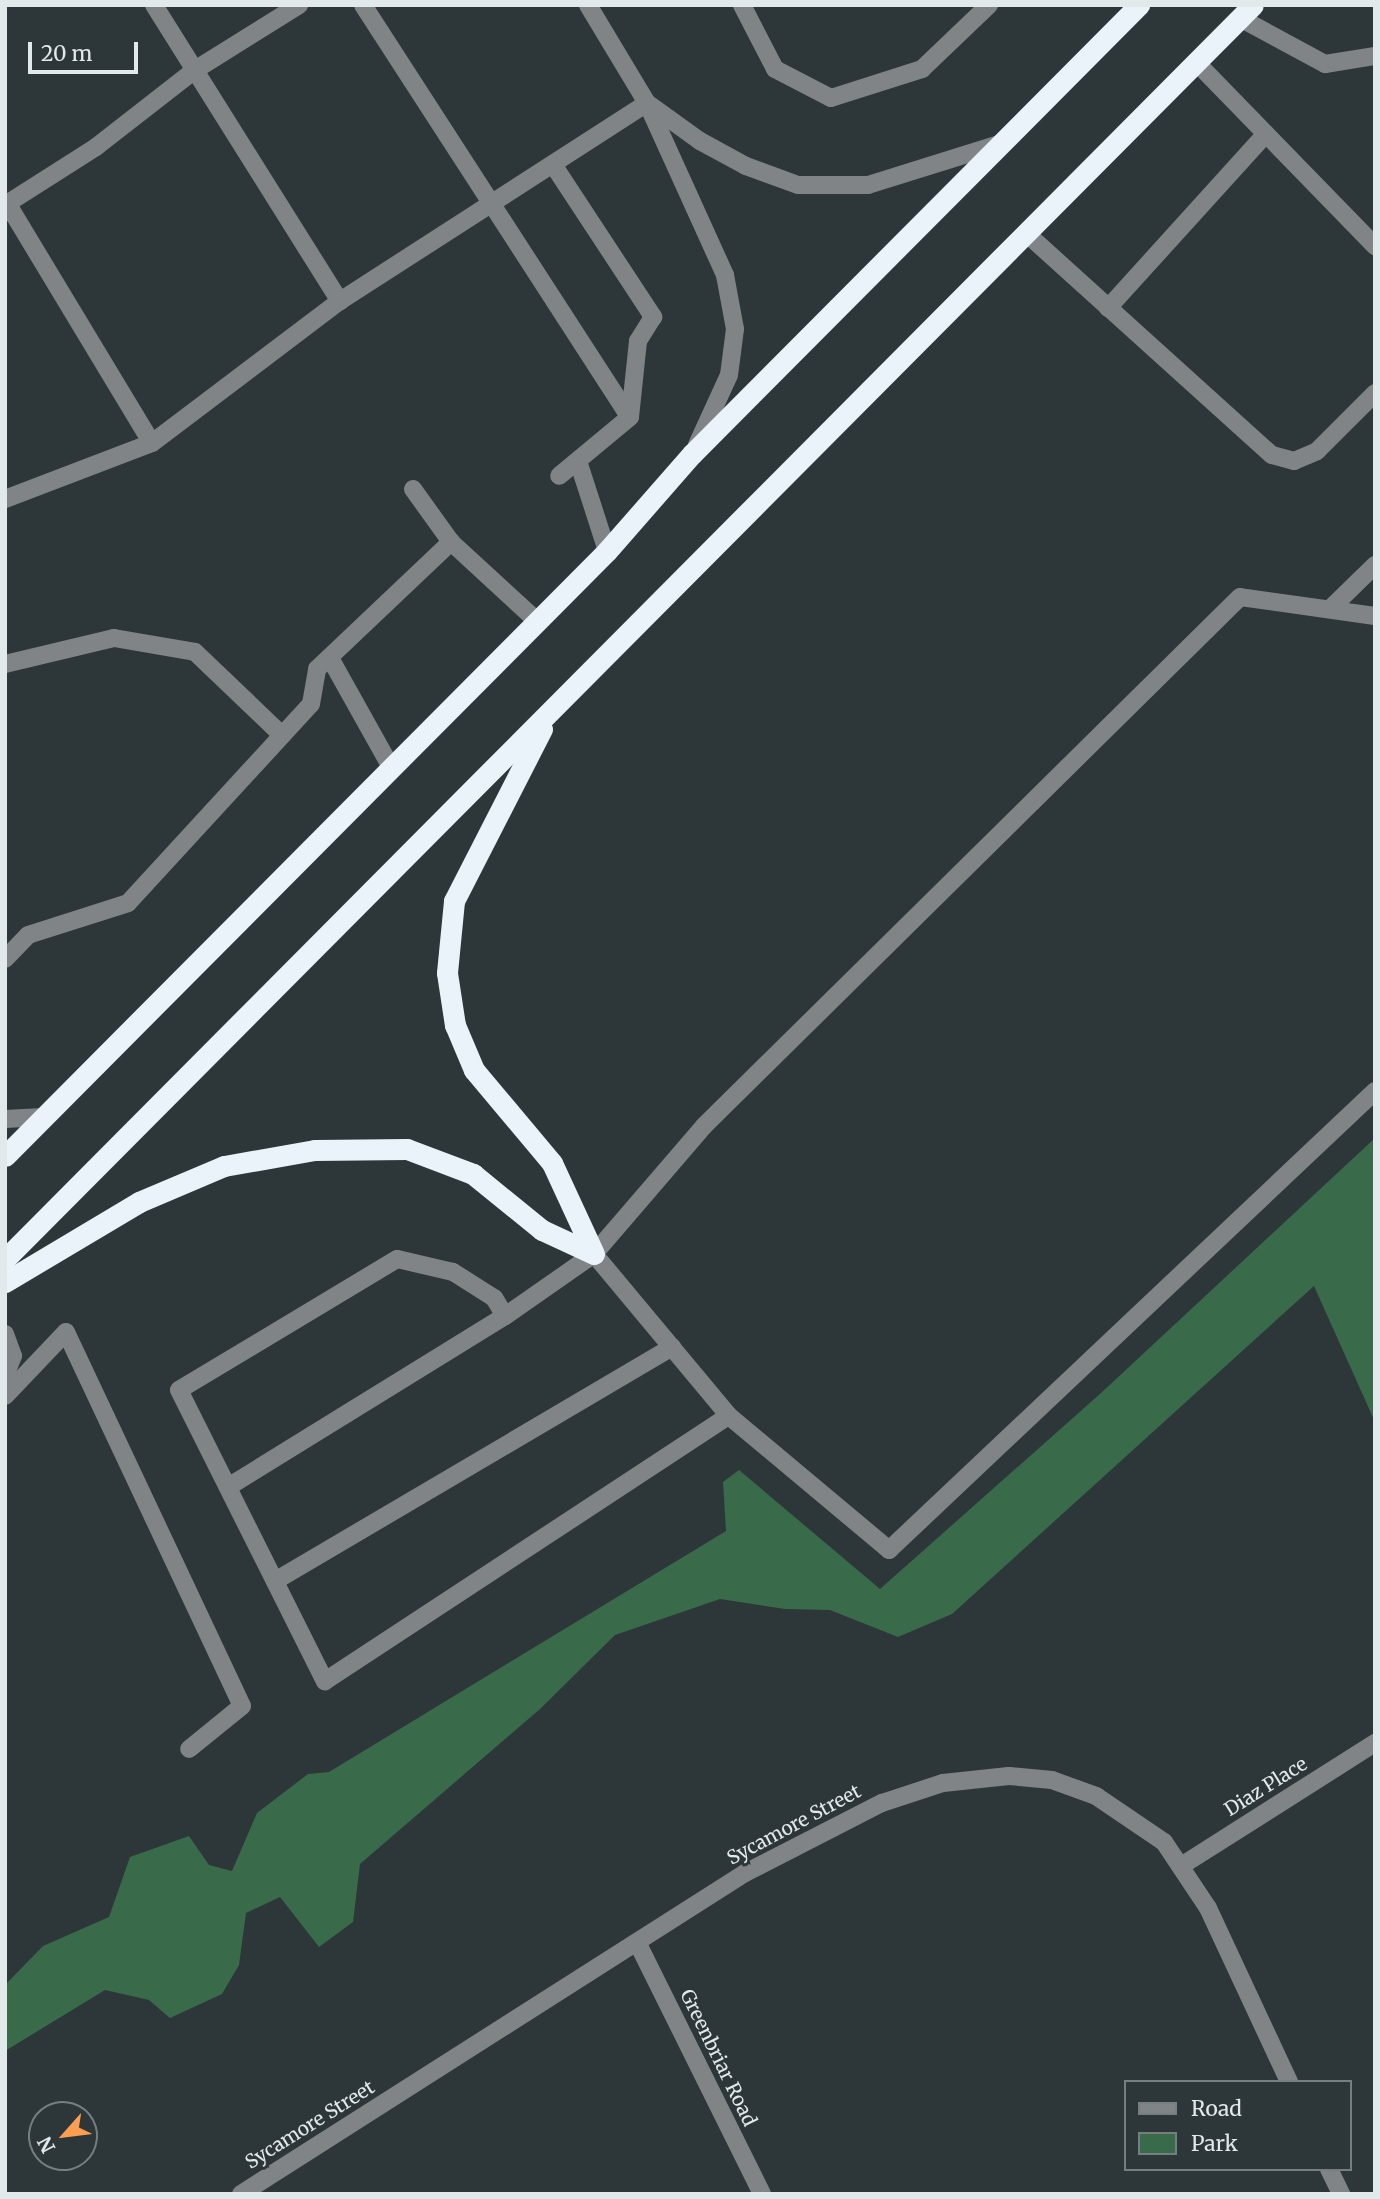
<!DOCTYPE html>
<style>
body{margin:0}
#map{position:relative;width:1380px;height:2199px;overflow:hidden;background:#2d373a;font-family:Merriweather,serif}
div>[style]{position:absolute}
.green>*{inset:0;background:#396a49}
.minor>*{height:18px;margin:-9px;padding:0 9px;transform-origin:9px;border-radius:9px;background:#818487}
.highway>*{height:21px;margin:-10.5px;padding:0 10.5px;transform-origin:10.5px;border-radius:10.5px;background:#eaf2fa}
span{translate:-50% -50%;white-space:nowrap;text-align:center;line-height:1.15;-webkit-text-stroke:6px #2d373a;paint-order:stroke}
.street-label{font-size:19px;color:#e2e9ea}
.frame{position:absolute;inset:0;border:7px solid #e2e9ea;pointer-events:none}
.legend{position:absolute;left:1124px;top:2080px;width:228px;height:91px;box-sizing:border-box;background:#2d373a;border:2px solid #757e80;margin:0;padding:9px 12px;list-style:none;font-size:21px;color:#e2e9ea}
.legend li{display:flex;align-items:center;gap:14px;height:35px}
.legend b{width:35px;border:2px solid #757e80}
.north{position:absolute;left:28px;top:2101px;width:70px;height:70px;box-sizing:border-box;background:#2d373a;border:2px solid #757e80;border-radius:50%;rotate:242deg;font-size:19px;font-weight:700;line-height:28px;text-align:center;color:#e2e9ea}
.north::after{content:'';display:block;margin:auto;width:24px;height:32px;background:#fc9e52;clip-path:polygon(50% 0,100% 100%,50% 72%,0 100%)}
.scale{position:absolute;left:28px;top:42px;width:110px;height:32px;box-sizing:border-box;border:4px solid #e2e9ea;border-top:0;padding-left:9px;font-size:21px;line-height:24px;white-space:nowrap;color:#e2e9ea;-webkit-text-stroke:5px #2d373a;paint-order:stroke}
</style>
<div id="map">
<div class="green">
<i style="clip-path:polygon(1375px 1138px,1375px 1422px,1314px 1286px,952px 1614px,898px 1637px,830px 1610px,785px 1609px,720px 1599px,615px 1635px,540px 1709px,360px 1864px,353px 1922px,319px 1947px,280px 1897px,246px 1913px,239px 1965px,222px 1994px,170px 2018px,149px 2000px,105px 1990px,5px 2051px,5px 1985px,43px 1946px,109px 1917px,130px 1857px,189px 1836px,209px 1865px,232px 1871px,257px 1813px,308px 1774px,329px 1772px,726px 1531px,723px 1482px,739px 1470px,880px 1589px,1101px 1393px)"></i>
</div>
<div class="minor">
<i style="left:154px;top:5px;width:350px;rotate:57.9deg"></i>
<i style="left:363px;top:5px;width:491px;rotate:57.1deg"></i>
<i style="left:588px;top:5px;width:114px;rotate:59deg"></i>
<i style="left:647px;top:103px;width:189px;rotate:65.6deg"></i>
<i style="left:725px;top:275px;width:55px;rotate:79.5deg"></i>
<i style="left:735px;top:329px;width:46px;rotate:97.4deg"></i>
<i style="left:729px;top:375px;width:77px;rotate:114.6deg"></i>
<i style="left:742px;top:5px;width:72px;rotate:62.7deg"></i>
<i style="left:775px;top:69px;width:63px;rotate:27.4deg"></i>
<i style="left:831px;top:98px;width:96px;rotate:-17.7deg"></i>
<i style="left:922px;top:69px;width:93px;rotate:-43.7deg"></i>
<i style="left:1240px;top:18px;width:97px;rotate:28.4deg"></i>
<i style="left:1325px;top:64px;width:51px;rotate:-9.1deg"></i>
<i style="left:1196px;top:62px;width:257px;rotate:45.8deg"></i>
<i style="left:650px;top:105px;width:62px;rotate:35.8deg"></i>
<i style="left:700px;top:141px;width:52px;rotate:28.5deg"></i>
<i style="left:746px;top:166px;width:55px;rotate:20.1deg"></i>
<i style="left:798px;top:185px;width:70px"></i>
<i style="left:868px;top:185px;width:138px;rotate:-17.3deg"></i>
<i style="left:554px;top:166px;width:181px;rotate:56.7deg"></i>
<i style="left:653px;top:317px;width:28px;rotate:122deg"></i>
<i style="left:638px;top:341px;width:76px;rotate:96deg"></i>
<i style="left:630px;top:417px;width:92px;rotate:140.3deg"></i>
<i style="left:7px;top:203px;width:280px;rotate:58.9deg"></i>
<i style="left:5px;top:205px;width:108px;rotate:-32.5deg"></i>
<i style="left:96px;top:147px;width:125px;rotate:-37.9deg"></i>
<i style="left:195px;top:70px;width:123px;rotate:-32deg"></i>
<i style="left:1026px;top:233px;width:331px;rotate:42.1deg"></i>
<i style="left:1272px;top:455px;width:23px;rotate:15deg"></i>
<i style="left:1294px;top:461px;width:25px;rotate:-23deg"></i>
<i style="left:1317px;top:451px;width:82px;rotate:-45deg"></i>
<i style="left:1108px;top:308px;width:235px;rotate:-47.8deg"></i>
<i style="left:578px;top:461px;width:95px;rotate:72.1deg"></i>
<i style="left:413px;top:489px;width:65px;rotate:54.4deg"></i>
<i style="left:451px;top:542px;width:117px;rotate:42.6deg"></i>
<i style="left:5px;top:499px;width:157px;rotate:-20.9deg"></i>
<i style="left:152px;top:443px;width:236px;rotate:-37.1deg"></i>
<i style="left:340px;top:301px;width:365px;rotate:-32.8deg"></i>
<i style="left:1331px;top:608px;width:62px;rotate:-44.3deg"></i>
<i style="left:1375px;top:616px;width:136px;rotate:-172deg"></i>
<i style="left:1240px;top:597px;width:753px;rotate:135.38deg"></i>
<i style="left:704px;top:1126px;width:169px;rotate:130.7deg"></i>
<i style="left:594px;top:1254px;width:108px;rotate:145.1deg"></i>
<i style="left:505px;top:1316px;width:21px;rotate:-121deg"></i>
<i style="left:494px;top:1298px;width:49px;rotate:-147.6deg"></i>
<i style="left:453px;top:1272px;width:57px;rotate:-166.9deg"></i>
<i style="left:397px;top:1259px;width:254px;rotate:149deg"></i>
<i style="left:179px;top:1390px;width:326px;rotate:63.4deg"></i>
<i style="left:325px;top:1681px;width:483px;rotate:-33.3deg"></i>
<i style="left:729px;top:1416px;width:209px;rotate:39.9deg"></i>
<i style="left:889px;top:1550px;width:668px;rotate:-43.36deg"></i>
<i style="left:330px;top:658px;width:125px;rotate:60.8deg"></i>
<i style="left:5px;top:664px;width:112px;rotate:-13.4deg"></i>
<i style="left:114px;top:638px;width:82px;rotate:9.8deg"></i>
<i style="left:195px;top:652px;width:120px;rotate:43.7deg"></i>
<i style="left:5px;top:959px;width:33px;rotate:-46deg"></i>
<i style="left:28px;top:935px;width:105px;rotate:-17.7deg"></i>
<i style="left:128px;top:903px;width:270px;rotate:-47.4deg"></i>
<i style="left:311px;top:704px;width:36px;rotate:-80deg"></i>
<i style="left:317px;top:669px;width:185px;rotate:-43.5deg"></i>
<i style="left:5px;top:1119px;width:38px;rotate:-3deg"></i>
<i style="left:594px;top:1254px;width:211px;rotate:50.2deg"></i>
<i style="left:5px;top:1334px;width:23px;rotate:70deg"></i>
<i style="left:13px;top:1356px;width:22px;rotate:112deg"></i>
<i style="left:5px;top:1396px;width:88px;rotate:-46.4deg"></i>
<i style="left:66px;top:1332px;width:413px;rotate:64.8deg"></i>
<i style="left:242px;top:1706px;width:68px;rotate:140.9deg"></i>
<i style="left:228px;top:1487px;width:326px;rotate:-31.7deg"></i>
<i style="left:275px;top:1581px;width:461px;rotate:-30.5deg"></i>
<i style="left:1181px;top:1866px;width:230px;rotate:-32.4deg"></i>
<i style="left:637px;top:1942px;width:281px;rotate:63.6deg"></i>
<i style="left:1329px;top:2169px;width:28px;rotate:64deg"></i>
<i style="left:241px;top:2194px;width:598px;rotate:-32.49deg"></i>
<i style="left:745px;top:1873px;width:154px;rotate:-27.1deg"></i>
<i style="left:882px;top:1803px;width:64px;rotate:-18.2deg"></i>
<i style="left:943px;top:1783px;width:66px;rotate:-6.1deg"></i>
<i style="left:1009px;top:1776px;width:43px;rotate:5.3deg"></i>
<i style="left:1052px;top:1780px;width:47px;rotate:20deg"></i>
<i style="left:1096px;top:1796px;width:82px;rotate:34.1deg"></i>
<i style="left:1164px;top:1842px;width:79px;rotate:56.3deg"></i>
<i style="left:1208px;top:1908px;width:192px;rotate:65deg"></i>
</div>
<div class="highway">
<i style="left:542px;top:729px;width:193px;rotate:117.1deg"></i>
<i style="left:454px;top:901px;width:72px;rotate:95.6deg"></i>
<i style="left:447px;top:973px;width:53px;rotate:81.3deg"></i>
<i style="left:455px;top:1025px;width:49px;rotate:67.1deg"></i>
<i style="left:474px;top:1070px;width:121px;rotate:50deg"></i>
<i style="left:552px;top:1163px;width:100px;rotate:65.2deg"></i>
<i style="left:5px;top:1156px;width:853px;rotate:-45.14deg"></i>
<i style="left:607px;top:551px;width:129px;rotate:-48.8deg"></i>
<i style="left:692px;top:454px;width:634px;rotate:-45.13deg"></i>
<i style="left:5px;top:1259px;width:1769px;rotate:-45.14deg"></i>
<i style="left:5px;top:1282px;width:156px;rotate:-30.8deg"></i>
<i style="left:139px;top:1202px;width:92px;rotate:-23deg"></i>
<i style="left:224px;top:1166px;width:92px;rotate:-10deg"></i>
<i style="left:315px;top:1150px;width:92px;rotate:-0.6deg"></i>
<i style="left:407px;top:1149px;width:71px;rotate:20.7deg"></i>
<i style="left:473px;top:1174px;width:89px;rotate:39.1deg"></i>
<i style="left:542px;top:1230px;width:57px;rotate:24.8deg"></i>
</div>
<div class="street-label">
<span style="left:1266px;top:1787px;rotate:-32deg">Diaz Place</span>
<span style="left:794px;top:1825px;rotate:-28deg">Sycamore Street</span>
<span style="left:718px;top:2058px;rotate:64deg">Greenbriar Road</span>
<span style="left:310px;top:2125px;rotate:-32deg">Sycamore Street</span>
</div>
<div class="frame"></div>
<ul class="legend">
<li><b style="height:9px;background:#818487"></b>Road</li>
<li><b style="height:19px;background:#396a49"></b>Park</li>
</ul>
<div class="north">N</div>
<div class="scale">20 m</div>
</div>
